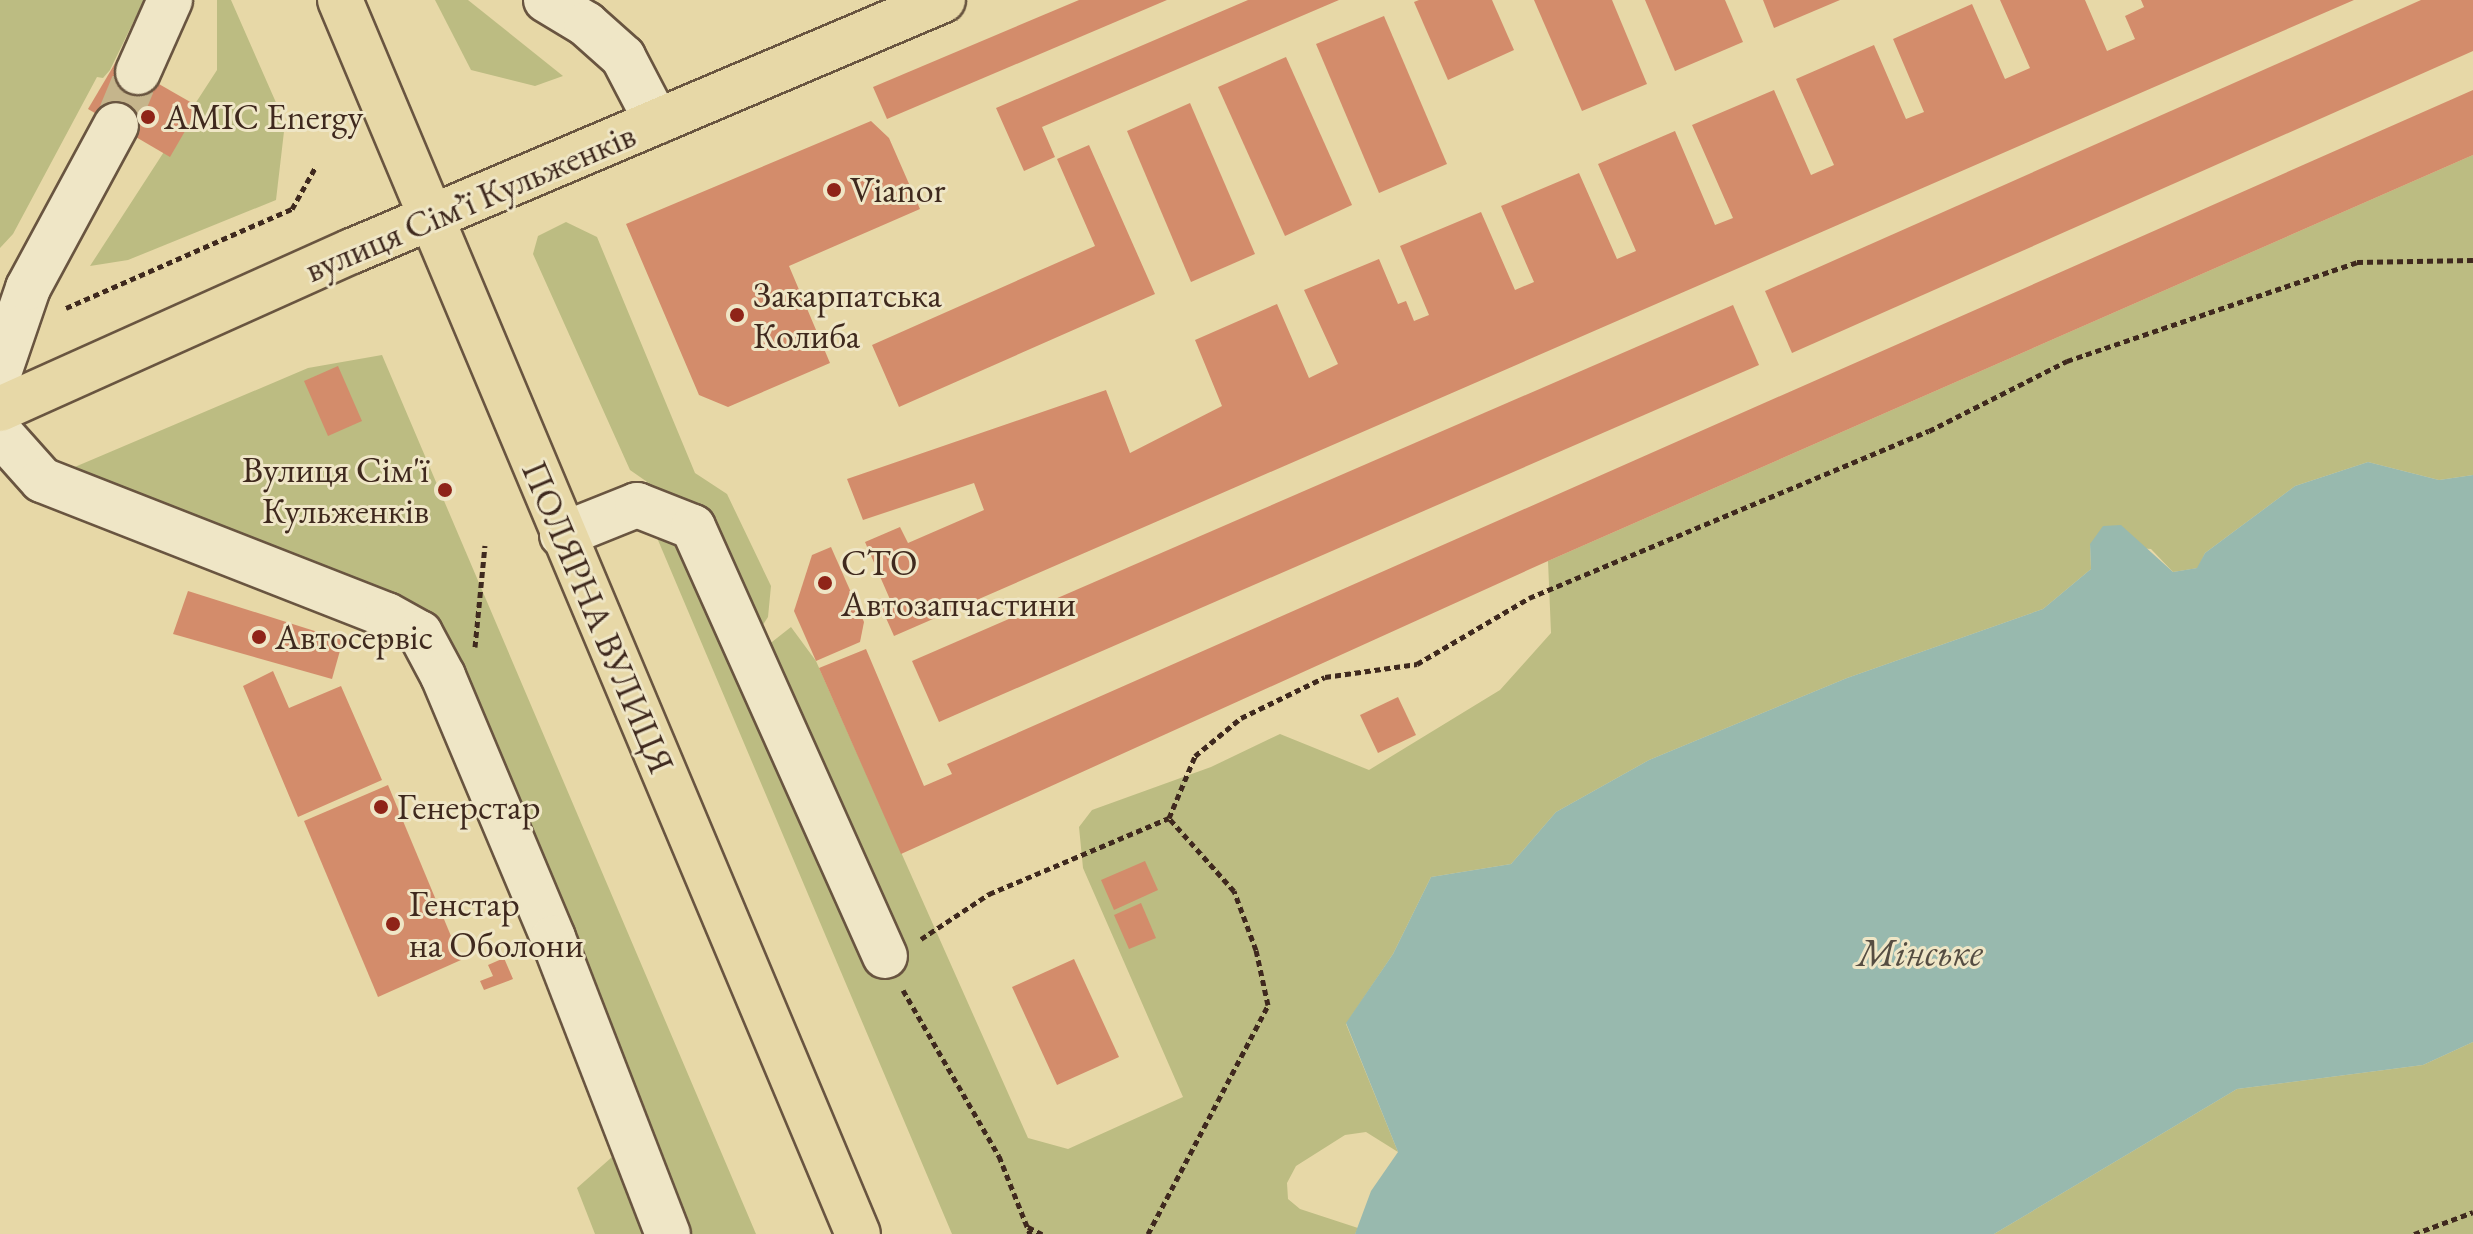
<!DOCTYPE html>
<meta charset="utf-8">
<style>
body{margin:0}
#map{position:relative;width:2473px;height:1234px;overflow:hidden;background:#e7d8a7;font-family:"EB Garamond",serif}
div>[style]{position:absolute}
.green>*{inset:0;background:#bcbc82}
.water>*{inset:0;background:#98b9ae}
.building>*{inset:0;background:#d38c6b}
.minor-tunnel>*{height:44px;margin-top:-22px;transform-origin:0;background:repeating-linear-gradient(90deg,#c5b58c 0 44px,transparent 0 66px)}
.path>*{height:5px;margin-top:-2.5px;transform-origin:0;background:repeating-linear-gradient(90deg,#3f291e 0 6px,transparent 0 10px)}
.roads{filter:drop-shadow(2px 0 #695540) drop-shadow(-2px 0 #695540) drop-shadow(0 2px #695540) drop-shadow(0 -2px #695540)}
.minor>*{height:44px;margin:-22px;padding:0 22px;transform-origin:22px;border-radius:22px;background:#efe6c6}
.major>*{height:44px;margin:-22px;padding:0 22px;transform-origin:22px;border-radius:22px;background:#e7d8a7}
.dots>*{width:22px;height:22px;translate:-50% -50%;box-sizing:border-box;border:4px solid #efe6c6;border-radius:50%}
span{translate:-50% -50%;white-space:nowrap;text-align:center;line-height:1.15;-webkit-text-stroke:6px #efe6c6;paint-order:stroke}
.poi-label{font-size:36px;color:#3f291e}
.left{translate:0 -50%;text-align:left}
.right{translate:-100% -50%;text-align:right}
.street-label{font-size:36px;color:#3f291e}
.water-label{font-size:38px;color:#554d42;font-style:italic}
</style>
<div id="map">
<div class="green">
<i style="clip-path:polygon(0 0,144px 0,110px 70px,103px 78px,97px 77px,13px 234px,0 248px)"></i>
<i style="clip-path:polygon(217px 0,231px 0,285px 123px,276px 200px,128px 260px,90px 266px,217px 70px)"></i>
<i style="clip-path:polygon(435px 0,468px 0,563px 76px,535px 86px,471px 70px)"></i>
<i style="clip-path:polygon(2473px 155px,2473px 475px,2439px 480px,2368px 462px,2295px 486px,2205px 553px,2198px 568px,2173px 572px,2151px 549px,2090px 544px,2091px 569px,2043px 609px,1847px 678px,1649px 760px,1556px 812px,1511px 864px,1431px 877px,1393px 954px,1346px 1024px,1398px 1152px,1366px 1132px,1345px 1135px,1296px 1166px,1287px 1183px,1288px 1199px,1300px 1209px,1358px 1228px,1355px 1234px,952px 1234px,652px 526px,662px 525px,763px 649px,791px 627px,816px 661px,1028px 1138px,1068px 1149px,1183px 1097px,1083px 868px,1079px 827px,1092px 810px,1211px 767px,1280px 734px,1369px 770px,1500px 690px,1551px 633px,1548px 561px)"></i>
<i style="clip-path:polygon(566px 222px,597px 237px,695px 473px,727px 494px,771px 586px,768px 617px,755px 637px,696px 516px,630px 470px,533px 254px,538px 236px)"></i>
<i style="clip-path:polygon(382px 355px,756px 1234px,678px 1234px,440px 621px,390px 594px,70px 469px,308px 368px)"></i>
<i style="clip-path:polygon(2473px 1042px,2473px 1234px,1994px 1234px,2237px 1089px,2423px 1065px)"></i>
<i style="clip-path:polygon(612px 1157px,643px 1234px,595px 1234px,577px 1188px)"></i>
</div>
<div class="water">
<i style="clip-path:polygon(2368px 462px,2439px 480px,2473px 475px,2473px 1042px,2423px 1065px,2237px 1089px,1994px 1234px,1355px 1234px,1371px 1191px,1398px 1152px,1346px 1023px,1393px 954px,1431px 877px,1511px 864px,1556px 812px,1649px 760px,1847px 678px,2043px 609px,2091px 569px,2090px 544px,2103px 526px,2121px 525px,2173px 572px,2197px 568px,2205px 553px,2295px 486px)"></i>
</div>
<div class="building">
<i style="clip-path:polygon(1079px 0,1167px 0,887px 119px,873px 87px)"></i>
<i style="clip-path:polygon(1248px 0,1339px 0,1042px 127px,1055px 157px,1024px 171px,996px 108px)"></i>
<i style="clip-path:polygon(1419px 0,1492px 0,1514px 50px,1448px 80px,1414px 2px)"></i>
<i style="clip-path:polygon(1534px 0,1612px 0,1647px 84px,1582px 111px)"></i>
<i style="clip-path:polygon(1645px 0,1725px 0,1743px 42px,1675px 71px)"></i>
<i style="clip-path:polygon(1763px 0,1840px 0,1774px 28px)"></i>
<i style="clip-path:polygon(2000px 0,2085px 0,2107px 51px,2135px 39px,2125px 16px,2144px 7px,2141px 0,2354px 0,894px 636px,882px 609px,892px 604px,865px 542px,900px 527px,908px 543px,984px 510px,974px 483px,863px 520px,847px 479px,1106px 390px,1130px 453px,1222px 406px,1195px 340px,1277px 304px,1309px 378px,1338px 364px,1304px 290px,1379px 259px,1398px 304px,1406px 301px,1414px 321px,1429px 315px,1400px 246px,1481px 212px,1515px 290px,1534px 282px,1501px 206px,1579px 173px,1617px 259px,1636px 251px,1598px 164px,1675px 131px,1715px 225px,1733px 218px,1692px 125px,1774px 90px,1811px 175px,1834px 165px,1796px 79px,1874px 45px,1906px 119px,1924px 112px,1893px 39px,1972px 4px,2005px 79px,2030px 68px)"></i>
<i style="clip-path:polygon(2421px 0,2473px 0,2473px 51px,1792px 353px,1765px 291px)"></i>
<i style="clip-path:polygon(1384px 16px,1447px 164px,1379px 193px,1316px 44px)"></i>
<i style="clip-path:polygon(1286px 57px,1352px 205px,1285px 236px,1218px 87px)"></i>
<i style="clip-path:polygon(117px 60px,199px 107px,170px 157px,88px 109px)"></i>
<i style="clip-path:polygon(2473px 90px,2473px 155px,1548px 561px,901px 854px,819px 668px,866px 649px,924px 786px,952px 774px,947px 764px)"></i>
<i style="clip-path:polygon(1190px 103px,1255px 254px,1191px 282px,1127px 131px)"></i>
<i style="clip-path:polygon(871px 121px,889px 138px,920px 209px,789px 266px,830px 363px,728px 407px,699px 395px,626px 224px)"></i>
<i style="clip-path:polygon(1089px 145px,1155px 294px,899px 407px,872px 345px,1095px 246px,1057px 159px)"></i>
<i style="clip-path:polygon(1733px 305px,1759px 365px,939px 722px,912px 661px)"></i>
<i style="clip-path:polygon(338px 366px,362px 421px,328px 436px,304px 381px)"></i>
<i style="clip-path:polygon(831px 547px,864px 622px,860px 642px,816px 661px,794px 611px,812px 555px)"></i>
<i style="clip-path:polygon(188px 591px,343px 640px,332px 679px,173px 634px)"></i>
<i style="clip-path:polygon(273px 671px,289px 708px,341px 686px,382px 780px,298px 817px,243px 686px)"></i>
<i style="clip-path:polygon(1398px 697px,1416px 735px,1378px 753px,1360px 715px)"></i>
<i style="clip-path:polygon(388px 785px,461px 960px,378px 997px,304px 821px)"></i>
<i style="clip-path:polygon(1145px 861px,1158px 890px,1114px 910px,1101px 880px)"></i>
<i style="clip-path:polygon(1141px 903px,1156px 938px,1129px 949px,1114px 915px)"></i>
<i style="clip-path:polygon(504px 958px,513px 979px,484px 990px,480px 981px,493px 976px,488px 965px)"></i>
<i style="clip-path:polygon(1074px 959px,1119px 1057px,1057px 1085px,1012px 987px)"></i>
</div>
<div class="minor-tunnel">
<i style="left:116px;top:125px;width:57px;rotate:-67.5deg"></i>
</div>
<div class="path">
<i style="left:66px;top:308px;width:247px;rotate:-23.7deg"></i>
<i style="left:292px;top:209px;width:47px;rotate:-60.7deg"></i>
<i style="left:475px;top:647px;width:102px;rotate:-84.4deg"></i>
<i style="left:921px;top:939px;width:82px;rotate:-33.5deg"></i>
<i style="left:989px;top:894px;width:195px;rotate:-22.9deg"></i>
<i style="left:1169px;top:818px;width:67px;rotate:-67.2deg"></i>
<i style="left:1195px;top:756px;width:60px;rotate:-39.6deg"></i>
<i style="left:1241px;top:718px;width:93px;rotate:-26deg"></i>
<i style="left:1325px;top:677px;width:93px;rotate:-8deg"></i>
<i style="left:1417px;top:664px;width:130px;rotate:-30.5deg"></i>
<i style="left:1529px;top:598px;width:433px;rotate:-22.7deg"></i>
<i style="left:1929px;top:431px;width:155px;rotate:-26.9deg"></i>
<i style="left:2067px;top:361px;width:306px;rotate:-18.8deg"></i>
<i style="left:2357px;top:262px;width:116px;rotate:-1deg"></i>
<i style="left:903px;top:990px;width:192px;rotate:60deg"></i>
<i style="left:999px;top:1156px;width:84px;rotate:68.3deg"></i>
<i style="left:1028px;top:1227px;width:16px;rotate:27deg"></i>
<i style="left:1148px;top:1234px;width:259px;rotate:-62.3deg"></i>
<i style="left:1268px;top:1005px;width:56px;rotate:-102.3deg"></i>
<i style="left:1256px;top:950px;width:63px;rotate:-110.4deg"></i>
<i style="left:1234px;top:891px;width:98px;rotate:-131.7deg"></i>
<i style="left:2414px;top:1234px;width:63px;rotate:-20.4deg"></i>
</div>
<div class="roads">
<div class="minor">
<i style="left:546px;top:0;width:47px;rotate:31deg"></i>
<i style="left:586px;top:24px;width:50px;rotate:41.7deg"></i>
<i style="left:623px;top:57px;width:73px;rotate:62.4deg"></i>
<i style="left:138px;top:72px;width:79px;rotate:-66deg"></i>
<i style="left:0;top:370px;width:87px;rotate:-71.1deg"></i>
<i style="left:28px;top:288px;width:185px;rotate:-61.6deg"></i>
<i style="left:0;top:433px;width:63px;rotate:48.2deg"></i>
<i style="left:42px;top:480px;width:370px;rotate:21.4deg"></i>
<i style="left:387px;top:615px;width:38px;rotate:29deg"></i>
<i style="left:420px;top:633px;width:49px;rotate:61.9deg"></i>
<i style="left:443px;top:676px;width:284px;rotate:67.2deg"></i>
<i style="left:553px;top:938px;width:318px;rotate:68.8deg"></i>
<i style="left:562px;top:535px;width:81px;rotate:-21.8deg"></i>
<i style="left:637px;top:505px;width:60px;rotate:21.4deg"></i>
<i style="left:693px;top:527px;width:470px;rotate:65.9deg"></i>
</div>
<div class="major">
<i style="left:340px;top:0;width:1338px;rotate:67.23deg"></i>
<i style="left:0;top:409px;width:386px;rotate:-24.2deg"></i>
<i style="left:352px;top:251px;width:642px;rotate:-23.01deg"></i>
</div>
</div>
<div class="dots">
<i style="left:148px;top:117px;background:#8f2418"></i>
<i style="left:834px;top:190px;background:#8f2418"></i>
<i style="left:737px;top:315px;background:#8f2418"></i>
<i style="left:445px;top:490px;background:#8f2418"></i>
<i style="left:825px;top:583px;background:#8f2418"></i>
<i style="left:259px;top:637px;background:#8f2418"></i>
<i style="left:381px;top:807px;background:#8f2418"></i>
<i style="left:393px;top:924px;background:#8f2418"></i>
</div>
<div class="poi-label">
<span class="left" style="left:164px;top:117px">AMIC Energy</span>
<span class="left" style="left:850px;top:190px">Vianor</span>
<span class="left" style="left:753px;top:315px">Закарпатська<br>Колиба</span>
<span class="right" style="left:429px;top:490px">Вулиця Сім'ї<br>Кульженків</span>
<span class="left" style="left:841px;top:583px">СТО<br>Автозапчастини</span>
<span class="left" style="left:275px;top:637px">Автосервіс</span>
<span class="left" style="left:397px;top:807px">Генерстар</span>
<span class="left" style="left:409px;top:924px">Генстар<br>на Оболони</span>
</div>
<div class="street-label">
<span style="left:470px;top:202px;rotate:-23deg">вулиця Сімʼї Кульженків</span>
<span style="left:598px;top:617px;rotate:67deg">ПОЛЯРНА ВУЛИЦЯ</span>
</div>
<div class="water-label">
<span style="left:1920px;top:952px">Мінське</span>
</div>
</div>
